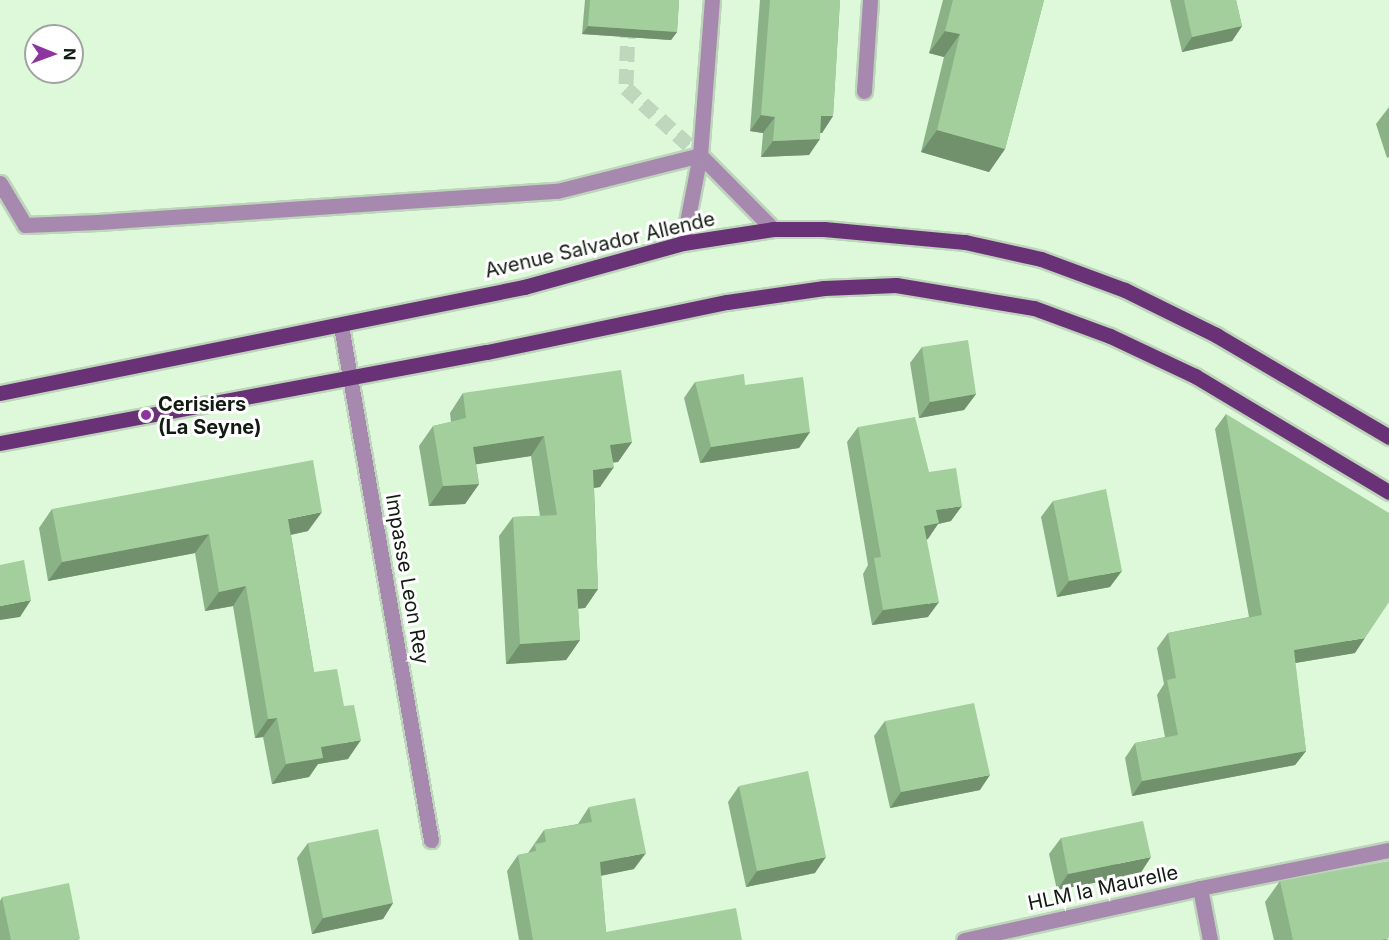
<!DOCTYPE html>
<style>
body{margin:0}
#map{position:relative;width:1389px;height:940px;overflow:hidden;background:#def8da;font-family:Inter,sans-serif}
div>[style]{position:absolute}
.minor-tunnel>*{height:15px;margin-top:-7.5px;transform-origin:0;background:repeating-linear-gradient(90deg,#bfd7bc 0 15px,transparent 0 23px)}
.roads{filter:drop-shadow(2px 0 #bdd5ba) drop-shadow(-2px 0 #bdd5ba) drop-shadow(0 2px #bdd5ba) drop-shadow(0 -2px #bdd5ba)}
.minor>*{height:15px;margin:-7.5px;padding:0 7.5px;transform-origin:7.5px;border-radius:7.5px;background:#a789af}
.major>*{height:15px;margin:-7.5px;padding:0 7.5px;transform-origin:7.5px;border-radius:7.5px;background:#693276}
.wall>*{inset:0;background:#8bb286}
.shaded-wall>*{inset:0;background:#71916d}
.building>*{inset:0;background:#a2cf9c}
.dots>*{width:16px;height:16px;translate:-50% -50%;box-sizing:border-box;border:3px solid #fff;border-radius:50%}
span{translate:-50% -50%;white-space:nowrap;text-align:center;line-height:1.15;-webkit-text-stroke:6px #fff;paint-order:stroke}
.street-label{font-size:20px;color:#121b11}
.poi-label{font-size:20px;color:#121b11;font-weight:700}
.left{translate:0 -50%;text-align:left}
.north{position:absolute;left:24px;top:24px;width:60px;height:60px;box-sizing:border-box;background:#fff;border:2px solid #a0a4a0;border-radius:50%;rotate:91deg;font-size:16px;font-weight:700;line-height:24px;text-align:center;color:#121b11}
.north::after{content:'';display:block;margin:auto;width:21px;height:27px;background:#8d34a0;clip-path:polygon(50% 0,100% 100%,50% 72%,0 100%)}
</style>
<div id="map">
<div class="minor-tunnel">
<i style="left:629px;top:0;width:88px;rotate:92deg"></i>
<i style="left:626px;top:88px;width:100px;rotate:42.2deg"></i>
</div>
<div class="roads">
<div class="minor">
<i style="left:864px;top:91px;width:91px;rotate:-86.2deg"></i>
<i style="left:700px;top:155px;width:104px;rotate:45.4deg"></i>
<i style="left:0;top:183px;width:49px;rotate:59.2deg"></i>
<i style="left:25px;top:225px;width:73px;rotate:-2.4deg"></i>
<i style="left:98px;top:222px;width:460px;rotate:-3.9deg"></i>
<i style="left:557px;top:191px;width:147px;rotate:-14.1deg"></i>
<i style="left:683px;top:243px;width:90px;rotate:-79.1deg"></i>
<i style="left:700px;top:155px;width:155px;rotate:-85.6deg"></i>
<i style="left:341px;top:326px;width:522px;rotate:80.07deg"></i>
<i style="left:1200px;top:888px;width:193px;rotate:-11.4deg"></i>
<i style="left:964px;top:940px;width:242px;rotate:-12.4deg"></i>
<i style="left:1200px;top:888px;width:53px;rotate:79.1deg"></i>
</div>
<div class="major">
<i style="left:0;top:393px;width:535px;rotate:-11.44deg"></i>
<i style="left:524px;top:287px;width:165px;rotate:-15.5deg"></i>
<i style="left:683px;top:243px;width:91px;rotate:-8.8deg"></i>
<i style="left:773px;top:229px;width:51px"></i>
<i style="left:824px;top:229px;width:142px;rotate:5.3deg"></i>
<i style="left:965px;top:242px;width:78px;rotate:12.6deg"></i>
<i style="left:1041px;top:259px;width:90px;rotate:20.3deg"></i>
<i style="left:1125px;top:290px;width:102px;rotate:26.3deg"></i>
<i style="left:1216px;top:335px;width:201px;rotate:30.5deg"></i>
<i style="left:0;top:443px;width:495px;rotate:-10.6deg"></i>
<i style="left:487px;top:352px;width:245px;rotate:-11.8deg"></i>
<i style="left:727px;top:302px;width:98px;rotate:-8.2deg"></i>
<i style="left:824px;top:288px;width:72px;rotate:-2.4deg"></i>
<i style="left:896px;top:285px;width:140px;rotate:9.5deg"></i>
<i style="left:1034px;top:308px;width:81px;rotate:20.2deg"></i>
<i style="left:1110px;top:336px;width:94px;rotate:25.2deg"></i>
<i style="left:1195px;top:376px;width:226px;rotate:30.9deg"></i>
</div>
</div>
<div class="wall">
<i style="clip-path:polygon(585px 0,679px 0,677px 32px,671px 40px,582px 34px)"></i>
<i style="clip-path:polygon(760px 0,840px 0,833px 116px,822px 133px,820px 133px,809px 155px,761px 157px,763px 133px,750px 131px)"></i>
<i style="clip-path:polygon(943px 0,1044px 0,1005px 149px,989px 172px,921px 152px,944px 57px,929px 53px)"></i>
<i style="clip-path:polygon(1170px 0,1236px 0,1242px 26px,1232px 41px,1182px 52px)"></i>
<i style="clip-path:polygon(1389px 107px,1389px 157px,1387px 158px,1376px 124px)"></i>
<i style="clip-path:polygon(922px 347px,976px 394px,964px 410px,919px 418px,910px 363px)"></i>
<i style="clip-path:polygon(695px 382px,745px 385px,810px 432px,799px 448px,700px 463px,684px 398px)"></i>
<i style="clip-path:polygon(463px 393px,632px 442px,618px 462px,613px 462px,600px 487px,594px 488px,598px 589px,585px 608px,578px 609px,580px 640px,566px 660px,506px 664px,499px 536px,513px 517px,540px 516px,531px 456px,476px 464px,479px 484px,465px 504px,429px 506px,419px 446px,433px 426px,451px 422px,450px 413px)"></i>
<i style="clip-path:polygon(1226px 414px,1355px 653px,1295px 663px,1306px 751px,1295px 765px,1132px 796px,1125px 758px,1135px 743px,1165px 737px,1157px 695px,1164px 684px,1157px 648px,1168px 633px,1249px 617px,1215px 429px)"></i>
<i style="clip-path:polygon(858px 427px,929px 472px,951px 521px,938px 524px,927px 539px,928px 617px,872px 625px,863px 574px,868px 565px,847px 442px)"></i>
<i style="clip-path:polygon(1053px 501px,1110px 587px,1057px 597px,1041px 517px)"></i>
<i style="clip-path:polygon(52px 509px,308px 531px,291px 535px,314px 672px,348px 759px,318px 764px,309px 777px,272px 784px,263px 737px,255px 738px,233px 606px,205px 611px,195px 553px,48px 581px,39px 528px)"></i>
<i style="clip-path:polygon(885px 721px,980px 790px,890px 808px,874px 736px)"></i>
<i style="clip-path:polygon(739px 786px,815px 873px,746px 887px,728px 802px)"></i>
<i style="clip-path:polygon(589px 807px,634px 869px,601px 876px,606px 932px,742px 940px,519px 940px,507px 871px,518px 855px,528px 853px,544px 830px,578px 824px)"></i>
<i style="clip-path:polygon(1061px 838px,1140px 874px,1057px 890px,1049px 854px)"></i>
<i style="clip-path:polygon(308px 843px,393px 903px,383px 919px,312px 934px,297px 858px)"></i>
<i style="clip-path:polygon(1280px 881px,1389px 940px,1274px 940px,1265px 902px)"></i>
<i style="clip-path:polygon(2px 897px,79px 940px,0 940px,0 901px)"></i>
</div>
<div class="shaded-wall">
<i style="clip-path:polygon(588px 26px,677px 32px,671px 40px,582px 34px)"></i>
<i style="clip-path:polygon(1242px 26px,1232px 41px,1182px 52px,1192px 37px)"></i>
<i style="clip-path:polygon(945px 31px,960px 34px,944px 57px,929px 53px)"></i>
<i style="clip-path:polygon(761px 115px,775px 117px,763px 133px,750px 131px)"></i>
<i style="clip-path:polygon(821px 116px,833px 116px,822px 133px,809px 133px)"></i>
<i style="clip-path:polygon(937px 130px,1005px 149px,989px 172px,921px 152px)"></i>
<i style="clip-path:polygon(820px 139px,809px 155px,761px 157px,773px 141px)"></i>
<i style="clip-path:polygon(976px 394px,964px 410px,919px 418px,930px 402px)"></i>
<i style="clip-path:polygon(810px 432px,799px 448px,700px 463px,711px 447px)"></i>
<i style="clip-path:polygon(544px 436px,531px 456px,459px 467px,473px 447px)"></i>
<i style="clip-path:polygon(632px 442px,618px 462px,596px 465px,610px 445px)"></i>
<i style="clip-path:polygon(614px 467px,600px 487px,579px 490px,593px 470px)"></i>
<i style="clip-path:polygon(479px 484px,465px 504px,429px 506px,443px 486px)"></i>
<i style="clip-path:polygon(962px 506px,951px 521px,938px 524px,928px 539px,913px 542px,936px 510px)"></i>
<i style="clip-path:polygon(322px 512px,308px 531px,275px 538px,288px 519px)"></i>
<i style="clip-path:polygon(209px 534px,195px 553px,48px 581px,62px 562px)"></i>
<i style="clip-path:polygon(1122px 571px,1110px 587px,1057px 597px,1069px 581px)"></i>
<i style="clip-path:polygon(246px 586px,233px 606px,205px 611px,219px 592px)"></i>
<i style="clip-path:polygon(577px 589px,598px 589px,585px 608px,563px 609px)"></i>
<i style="clip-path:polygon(31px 600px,20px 617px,0 620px,0 606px)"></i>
<i style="clip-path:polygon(939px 602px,928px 617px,872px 625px,883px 610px)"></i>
<i style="clip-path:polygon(1365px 638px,1355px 653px,1283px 665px,1294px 650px)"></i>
<i style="clip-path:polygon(580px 640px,566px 660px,506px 664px,520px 644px)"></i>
<i style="clip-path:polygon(277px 718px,263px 737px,255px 738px,268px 719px)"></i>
<i style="clip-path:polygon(361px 740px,348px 759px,318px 764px,309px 777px,272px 784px,286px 764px,321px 747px)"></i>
<i style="clip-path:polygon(1306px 751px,1295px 765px,1132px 796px,1142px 781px)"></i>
<i style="clip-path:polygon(990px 775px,980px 790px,890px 808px,901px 792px)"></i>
<i style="clip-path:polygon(646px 853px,634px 869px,588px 878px,600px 862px)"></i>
<i style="clip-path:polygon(826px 857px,815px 873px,746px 887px,757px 871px)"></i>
<i style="clip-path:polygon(1151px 857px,1140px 874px,1057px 890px,1068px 874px)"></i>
<i style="clip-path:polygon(393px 903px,383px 919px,312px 934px,323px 918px)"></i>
</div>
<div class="building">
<i style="clip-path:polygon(590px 0,679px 0,677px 32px,588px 26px)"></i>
<i style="clip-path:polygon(770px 0,840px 0,833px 116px,821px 116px,820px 139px,773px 141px,775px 117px,761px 115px)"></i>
<i style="clip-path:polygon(953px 0,1044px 0,1005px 149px,937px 130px,960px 34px,945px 31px)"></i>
<i style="clip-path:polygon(1184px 0,1236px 0,1242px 26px,1192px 37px)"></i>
<i style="clip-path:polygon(968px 340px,976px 394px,930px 402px,922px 347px)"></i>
<i style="clip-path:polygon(621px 370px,632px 442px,610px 445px,614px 467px,593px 470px,598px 589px,577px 589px,580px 640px,520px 644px,513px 517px,557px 515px,544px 436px,473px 447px,479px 484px,443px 486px,433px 426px,466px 418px,463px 393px)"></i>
<i style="clip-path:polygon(744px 374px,745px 385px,803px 377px,810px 432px,711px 447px,695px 382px)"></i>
<i style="clip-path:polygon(1226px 414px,1389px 513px,1389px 602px,1365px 638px,1294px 650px,1306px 751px,1142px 781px,1135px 743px,1178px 735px,1167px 680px,1176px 678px,1168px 633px,1262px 615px)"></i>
<i style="clip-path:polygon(915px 417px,929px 472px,956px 468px,962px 506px,936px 510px,939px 523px,924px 526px,939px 602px,883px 610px,874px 558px,881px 557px,858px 427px)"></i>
<i style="clip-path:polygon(313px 460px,322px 512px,288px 519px,314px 672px,337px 669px,344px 706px,354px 705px,361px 740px,321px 747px,323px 758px,286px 764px,277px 718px,268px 719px,246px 586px,219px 592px,209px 534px,62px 562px,52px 509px)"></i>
<i style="clip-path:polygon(1106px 489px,1122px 571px,1069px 581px,1053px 501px)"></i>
<i style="clip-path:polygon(24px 560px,31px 600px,0 606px,0 565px)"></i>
<i style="clip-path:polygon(974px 703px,990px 775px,901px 792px,885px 721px)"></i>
<i style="clip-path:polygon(808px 771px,826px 857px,757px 871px,739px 786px)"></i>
<i style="clip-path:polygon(635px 798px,646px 853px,600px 862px,606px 932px,736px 908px,742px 940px,533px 940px,518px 855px,536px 851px,535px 844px,546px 842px,544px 830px,592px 822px,589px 807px)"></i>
<i style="clip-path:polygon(1143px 821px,1151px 857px,1068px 874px,1061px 838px)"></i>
<i style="clip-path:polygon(378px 829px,393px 903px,323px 918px,308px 843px)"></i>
<i style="clip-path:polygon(1389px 861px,1389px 938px,1381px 940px,1293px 940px,1280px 881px)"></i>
<i style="clip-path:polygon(69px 883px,80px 939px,74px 940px,11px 940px,2px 897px)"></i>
</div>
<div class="dots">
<i style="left:146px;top:415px;background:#8d34a0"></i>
</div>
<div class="street-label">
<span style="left:600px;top:245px;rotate:-13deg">Avenue Salvador Allende</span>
<span style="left:407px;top:579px;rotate:80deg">Impasse Leon Rey</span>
<span style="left:1103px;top:888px;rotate:-12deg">HLM la Maurelle</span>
</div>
<div class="poi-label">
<span class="left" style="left:158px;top:416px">Cerisiers<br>(La Seyne)</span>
</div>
<div class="north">N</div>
</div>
